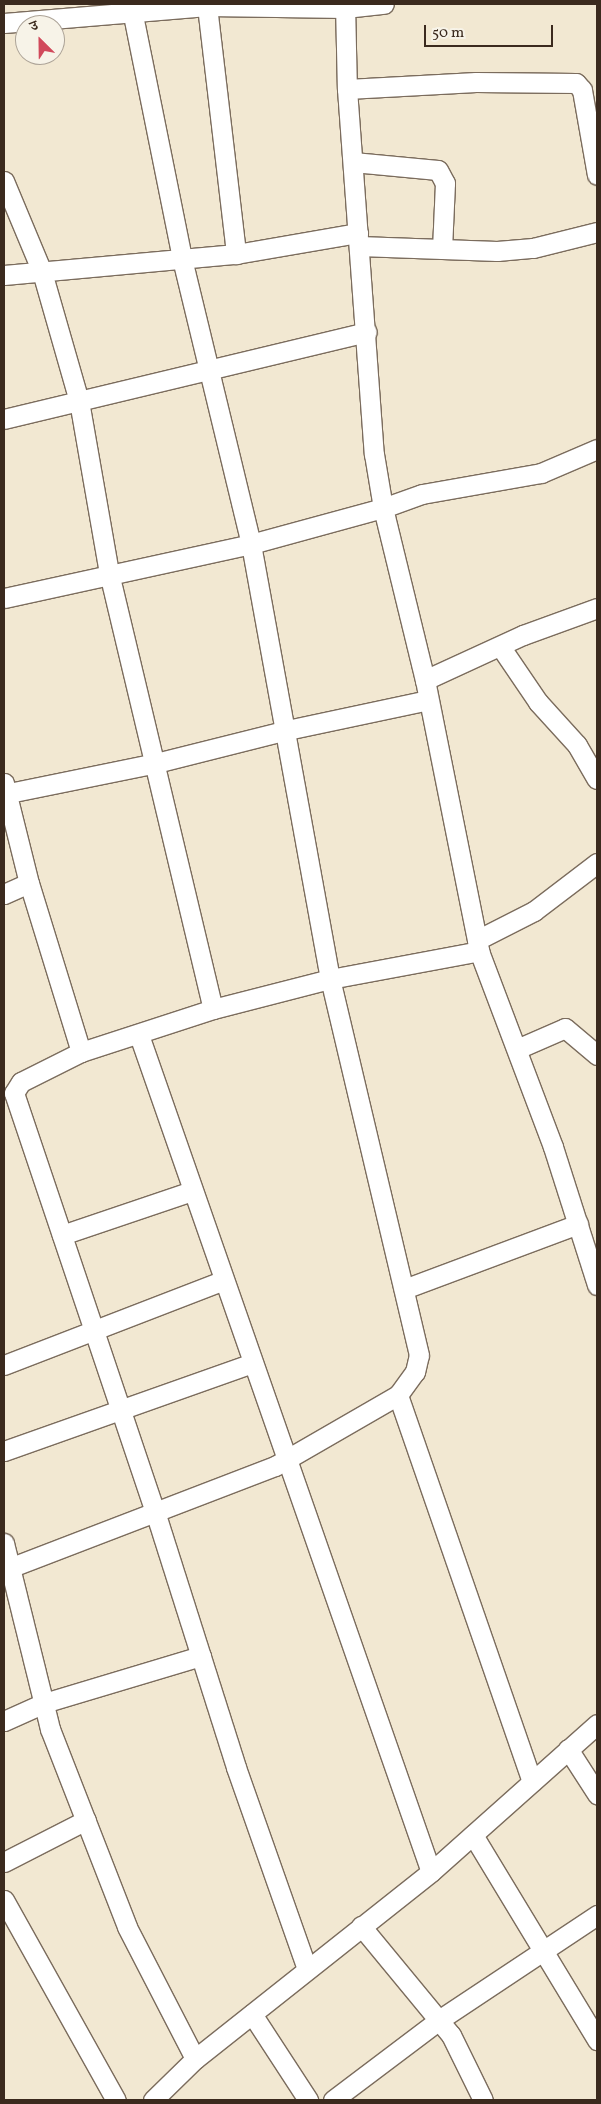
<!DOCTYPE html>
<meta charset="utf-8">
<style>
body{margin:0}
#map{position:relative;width:601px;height:2104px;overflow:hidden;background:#f2e8d2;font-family:Vollkorn,"Noto Serif Devanagari",serif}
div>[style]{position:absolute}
.roads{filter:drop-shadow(1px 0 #7b6c5d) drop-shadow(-1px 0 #7b6c5d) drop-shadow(0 1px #7b6c5d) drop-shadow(0 -1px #7b6c5d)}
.street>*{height:19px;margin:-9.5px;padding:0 9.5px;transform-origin:9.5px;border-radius:9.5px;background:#fff}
span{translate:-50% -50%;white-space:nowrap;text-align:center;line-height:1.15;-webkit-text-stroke:4.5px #f7f3e8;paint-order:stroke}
.frame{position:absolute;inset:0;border:5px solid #3b2a1e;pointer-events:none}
.north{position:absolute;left:15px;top:15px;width:50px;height:50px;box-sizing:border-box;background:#f7f3e8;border:1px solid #aca397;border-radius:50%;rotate:337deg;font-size:14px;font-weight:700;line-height:20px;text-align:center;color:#3b2a1e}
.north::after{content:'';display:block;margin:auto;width:18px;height:22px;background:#d1495b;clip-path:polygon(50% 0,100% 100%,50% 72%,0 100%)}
.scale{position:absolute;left:424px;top:25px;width:129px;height:22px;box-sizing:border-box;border:2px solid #3b2a1e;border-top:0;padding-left:6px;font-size:15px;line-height:18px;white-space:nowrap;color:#3b2a1e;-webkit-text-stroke:4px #f7f3e8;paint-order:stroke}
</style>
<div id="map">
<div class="roads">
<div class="street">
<i style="left:345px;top:4px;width:85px;rotate:88.7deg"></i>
<i style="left:347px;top:89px;width:366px;rotate:85.8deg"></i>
<i style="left:374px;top:454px;width:55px;rotate:80.5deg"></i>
<i style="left:383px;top:508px;width:177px;rotate:76.3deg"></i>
<i style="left:425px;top:680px;width:276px;rotate:78.7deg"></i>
<i style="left:479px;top:951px;width:210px;rotate:69.3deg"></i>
<i style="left:553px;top:1147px;width:145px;rotate:72.3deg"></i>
<i style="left:207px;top:6px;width:250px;rotate:83.3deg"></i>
<i style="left:4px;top:23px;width:204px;rotate:-4.8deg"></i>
<i style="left:207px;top:6px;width:138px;rotate:0.8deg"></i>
<i style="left:345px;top:8px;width:39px;rotate:-6deg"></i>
<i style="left:347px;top:89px;width:129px;rotate:-3.1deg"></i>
<i style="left:476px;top:82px;width:100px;rotate:0.6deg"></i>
<i style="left:576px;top:83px;width:9px;rotate:49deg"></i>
<i style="left:582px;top:90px;width:86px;rotate:80deg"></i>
<i style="left:353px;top:162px;width:85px;rotate:5.4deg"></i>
<i style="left:438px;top:170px;width:15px;rotate:62deg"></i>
<i style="left:445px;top:183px;width:66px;rotate:92.6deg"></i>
<i style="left:4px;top:181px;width:99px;rotate:67.3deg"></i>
<i style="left:42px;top:272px;width:134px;rotate:74deg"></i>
<i style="left:79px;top:401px;width:175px;rotate:80.1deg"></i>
<i style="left:109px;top:573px;width:448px;rotate:76.6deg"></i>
<i style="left:359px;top:246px;width:138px;rotate:2.1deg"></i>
<i style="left:497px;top:251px;width:36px;rotate:-5deg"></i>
<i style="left:533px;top:248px;width:66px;rotate:-14deg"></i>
<i style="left:4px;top:275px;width:233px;rotate:-5.2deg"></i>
<i style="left:236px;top:254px;width:124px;rotate:-9.8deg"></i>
<i style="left:4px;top:419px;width:373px;rotate:-13.5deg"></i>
<i style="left:4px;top:598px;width:253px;rotate:-12.3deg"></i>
<i style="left:251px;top:544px;width:137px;rotate:-15.3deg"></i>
<i style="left:383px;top:508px;width:41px;rotate:-19.7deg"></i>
<i style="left:422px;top:494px;width:121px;rotate:-10deg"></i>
<i style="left:541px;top:473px;width:61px;rotate:-23.2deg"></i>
<i style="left:500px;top:646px;width:68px;rotate:55.8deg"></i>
<i style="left:538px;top:702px;width:58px;rotate:47.8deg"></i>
<i style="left:577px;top:745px;width:39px;rotate:60deg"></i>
<i style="left:425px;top:680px;width:108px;rotate:-24.7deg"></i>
<i style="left:523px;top:635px;width:79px;rotate:-20deg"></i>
<i style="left:4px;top:783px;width:103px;rotate:76deg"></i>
<i style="left:29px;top:883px;width:177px;rotate:72.9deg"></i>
<i style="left:4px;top:794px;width:151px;rotate:-11.5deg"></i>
<i style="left:152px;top:764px;width:139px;rotate:-14.1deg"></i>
<i style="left:287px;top:730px;width:144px;rotate:-12deg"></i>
<i style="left:4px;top:894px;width:27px;rotate:-24deg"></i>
<i style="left:477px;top:940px;width:64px;rotate:-27deg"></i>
<i style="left:534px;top:911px;width:79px;rotate:-37.3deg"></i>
<i style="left:139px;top:1035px;width:886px;rotate:70.77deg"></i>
<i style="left:517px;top:1049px;width:52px;rotate:-23.6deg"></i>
<i style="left:565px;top:1028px;width:42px;rotate:40.2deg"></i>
<i style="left:62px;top:1235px;width:137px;rotate:-18.7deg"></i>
<i style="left:404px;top:1289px;width:186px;rotate:-20.5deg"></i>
<i style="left:4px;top:1365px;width:234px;rotate:-21.1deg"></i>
<i style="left:398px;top:1395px;width:409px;rotate:70.9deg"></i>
<i style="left:4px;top:1451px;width:264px;rotate:-19.5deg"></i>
<i style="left:4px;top:1543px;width:192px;rotate:76.1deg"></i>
<i style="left:50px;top:1729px;width:212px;rotate:68.7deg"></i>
<i style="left:127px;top:1927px;width:148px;rotate:62.7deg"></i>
<i style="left:4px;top:1570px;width:290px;rotate:-21deg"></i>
<i style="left:275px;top:1466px;width:142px;rotate:-30deg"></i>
<i style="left:398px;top:1395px;width:29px;rotate:-54deg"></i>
<i style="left:415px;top:1372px;width:17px;rotate:-77deg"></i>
<i style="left:419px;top:1355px;width:386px;rotate:-103.3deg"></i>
<i style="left:330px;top:979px;width:442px;rotate:-100.3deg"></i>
<i style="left:251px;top:544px;width:294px;rotate:-103.6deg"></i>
<i style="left:182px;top:258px;width:259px;rotate:-101.4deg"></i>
<i style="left:4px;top:1721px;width:44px;rotate:-24.2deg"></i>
<i style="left:44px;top:1703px;width:164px;rotate:-16.7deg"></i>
<i style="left:568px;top:1749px;width:54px;rotate:57.2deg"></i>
<i style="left:473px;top:1835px;width:240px;rotate:58.8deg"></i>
<i style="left:4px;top:1862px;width:92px;rotate:-27.1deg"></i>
<i style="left:4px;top:1900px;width:229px;rotate:60.8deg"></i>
<i style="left:361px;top:1926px;width:141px;rotate:50.5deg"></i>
<i style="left:451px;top:2035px;width:72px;rotate:63.8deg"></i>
<i style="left:307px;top:1969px;width:214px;rotate:-109.4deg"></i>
<i style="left:236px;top:1767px;width:268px;rotate:-107.6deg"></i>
<i style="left:155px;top:1512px;width:442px;rotate:-108.6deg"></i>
<i style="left:14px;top:1093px;width:13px;rotate:-58deg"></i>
<i style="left:21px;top:1082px;width:67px;rotate:-26.6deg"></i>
<i style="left:81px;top:1052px;width:139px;rotate:-18deg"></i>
<i style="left:213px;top:1009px;width:121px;rotate:-14.4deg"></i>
<i style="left:330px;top:979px;width:152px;rotate:-10.6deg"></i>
<i style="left:252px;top:2014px;width:103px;rotate:56.9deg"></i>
<i style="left:153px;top:2100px;width:59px;rotate:-44.3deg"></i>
<i style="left:195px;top:2059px;width:301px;rotate:-38.4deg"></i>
<i style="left:431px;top:1872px;width:222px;rotate:-41.7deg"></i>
<i style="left:333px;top:2100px;width:133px;rotate:-37deg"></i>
<i style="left:439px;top:2020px;width:190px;rotate:-33.6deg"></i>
</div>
</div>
<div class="frame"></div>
<div class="north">उ</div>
<div class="scale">50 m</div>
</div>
